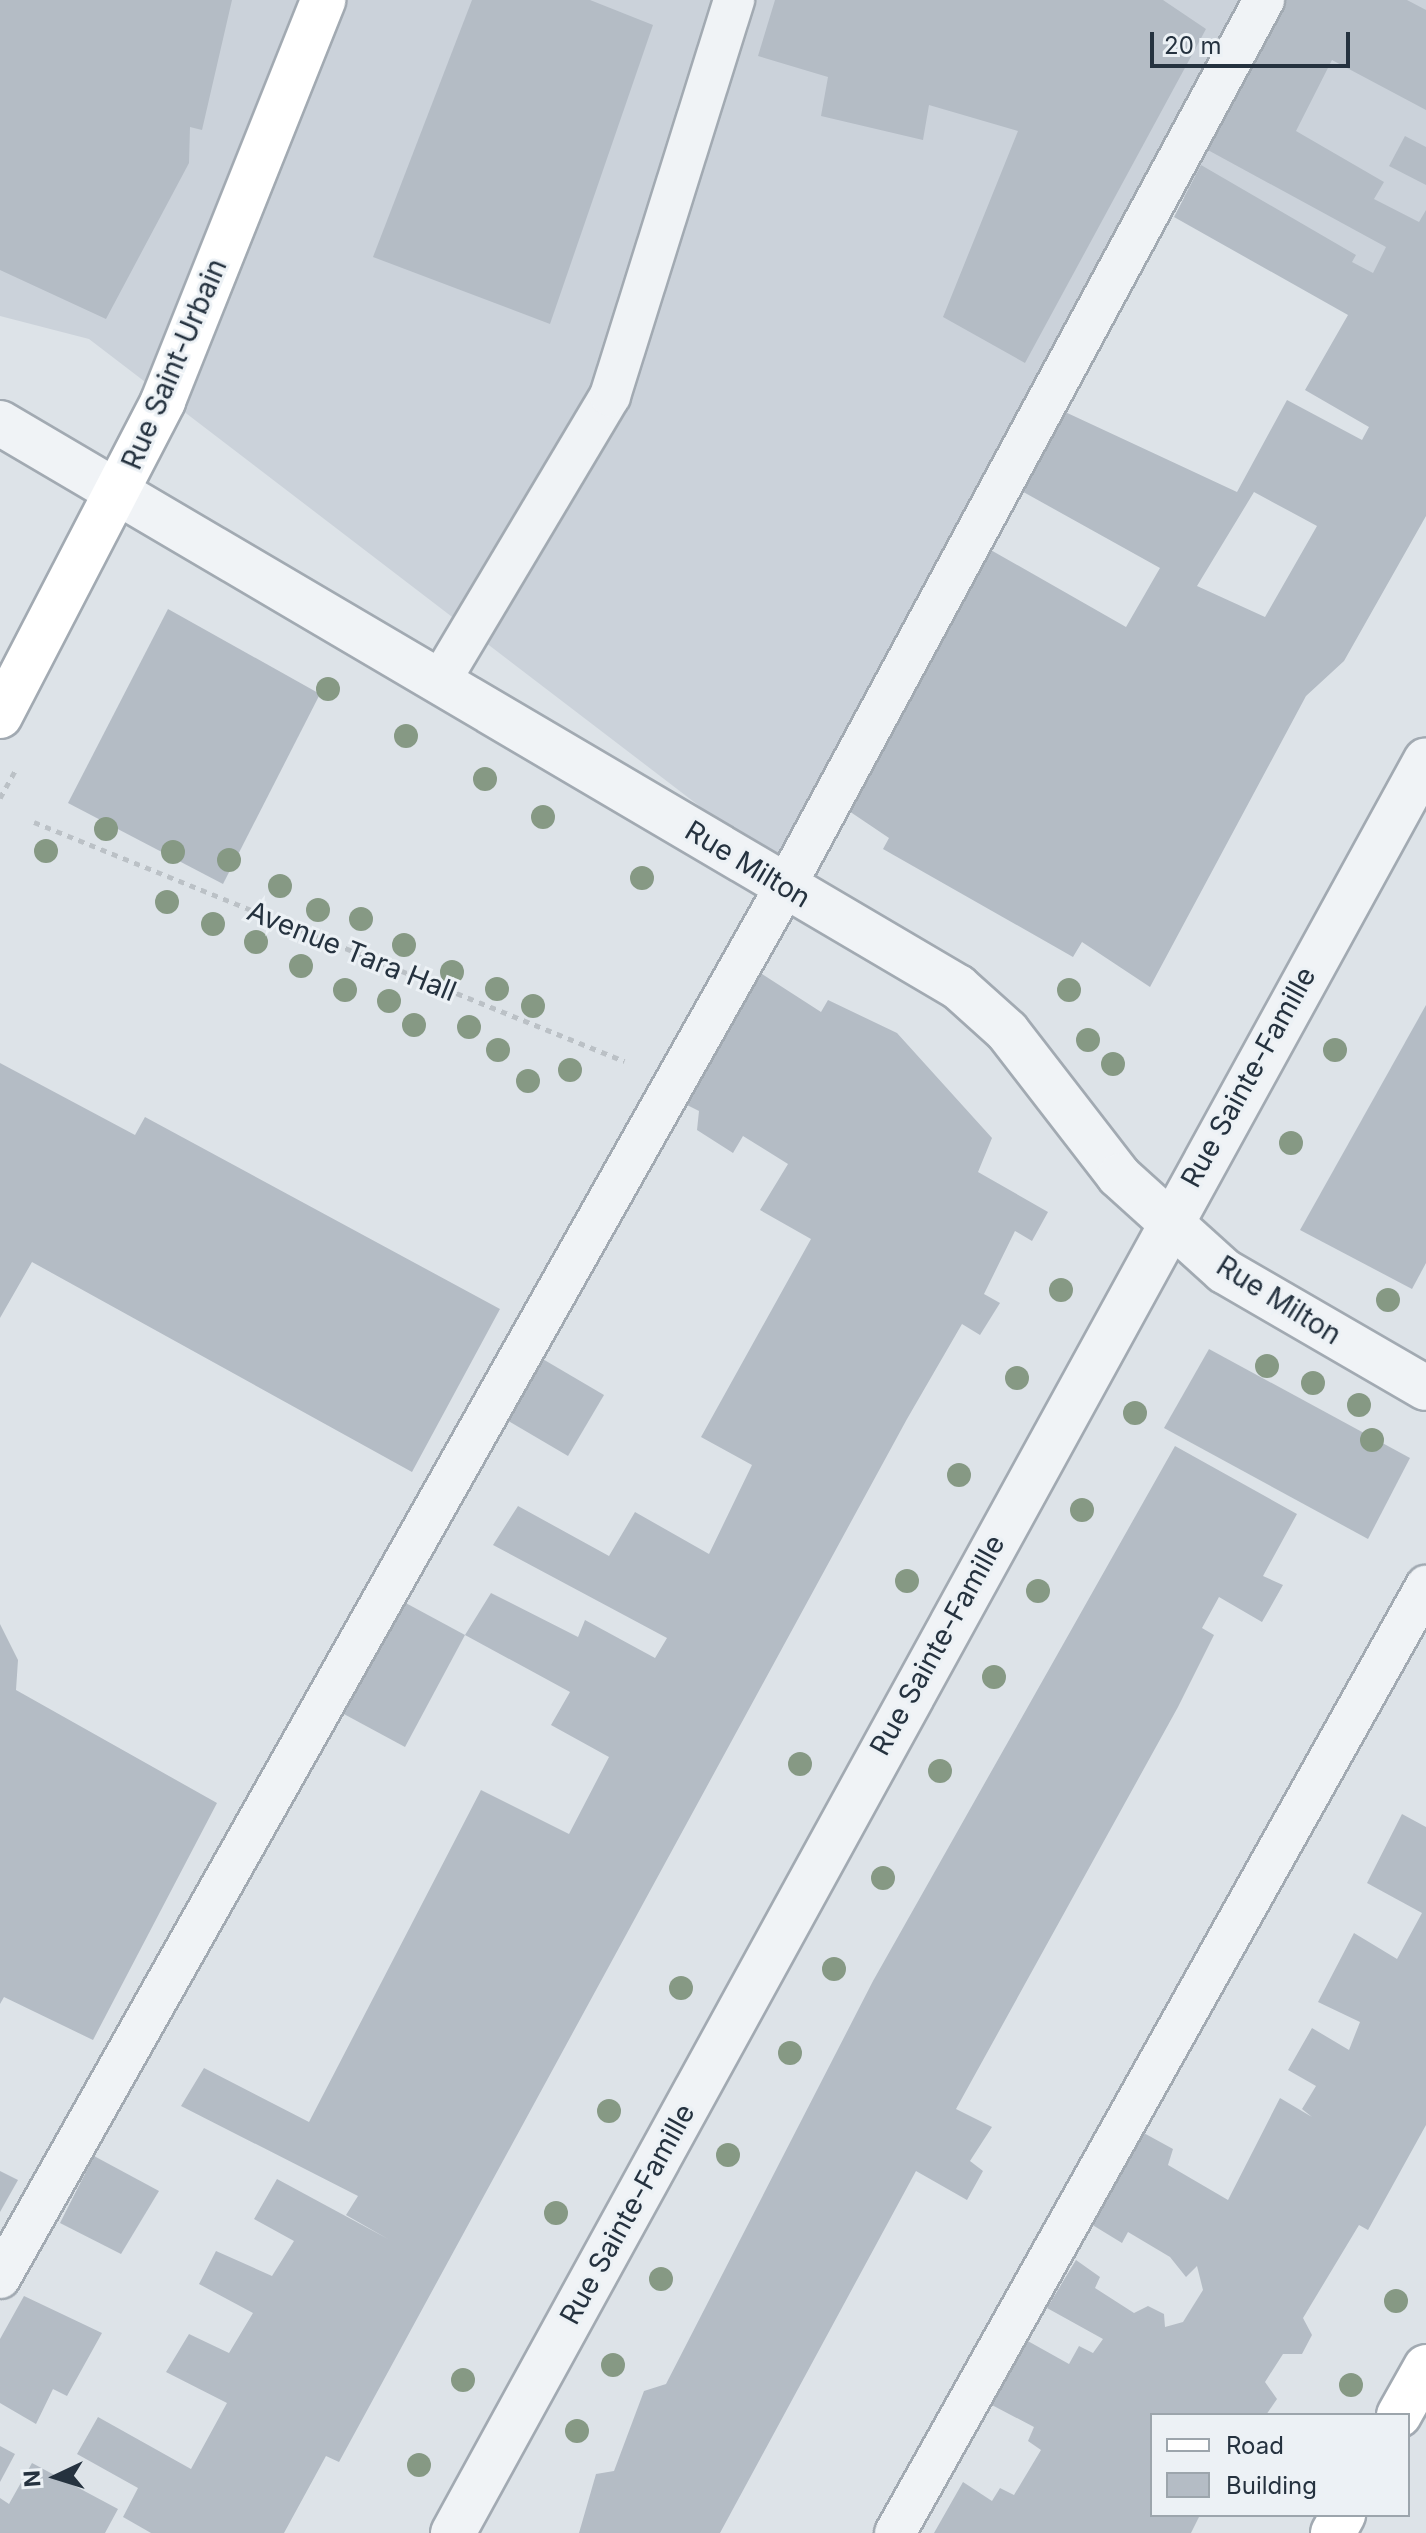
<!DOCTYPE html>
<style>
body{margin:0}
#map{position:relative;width:1426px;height:2533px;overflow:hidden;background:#dde3e8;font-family:Inter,sans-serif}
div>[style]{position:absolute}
.built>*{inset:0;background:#cbd2da}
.building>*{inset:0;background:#b4bcc5}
.path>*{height:5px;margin-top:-2.5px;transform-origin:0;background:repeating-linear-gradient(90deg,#bbc1c6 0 6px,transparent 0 12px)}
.roads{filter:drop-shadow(2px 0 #a2aab2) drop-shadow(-2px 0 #a2aab2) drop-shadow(0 2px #a2aab2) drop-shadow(0 -2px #a2aab2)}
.lane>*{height:40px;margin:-20px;padding:0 20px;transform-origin:20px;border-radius:20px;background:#f0f3f6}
.street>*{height:44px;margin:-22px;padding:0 22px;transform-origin:22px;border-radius:22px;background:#f0f3f6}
.secondary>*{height:44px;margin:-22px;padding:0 22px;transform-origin:22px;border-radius:22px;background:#fff}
.trees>*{width:24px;height:24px;margin:-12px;border-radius:50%;background:#869984}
span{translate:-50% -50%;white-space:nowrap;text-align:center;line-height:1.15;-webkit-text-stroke:6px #ecf1f5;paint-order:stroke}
.street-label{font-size:28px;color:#25323f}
.legend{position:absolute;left:1150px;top:2413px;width:260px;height:104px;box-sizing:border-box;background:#ecf1f5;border:2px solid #9ca5ac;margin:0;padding:10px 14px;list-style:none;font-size:24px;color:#25323f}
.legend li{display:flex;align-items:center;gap:16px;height:40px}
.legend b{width:40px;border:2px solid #9ca5ac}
.north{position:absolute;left:16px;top:2437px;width:80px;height:80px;-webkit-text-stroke:6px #ecf1f5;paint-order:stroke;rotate:266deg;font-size:22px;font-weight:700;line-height:32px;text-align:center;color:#25323f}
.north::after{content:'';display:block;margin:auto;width:28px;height:36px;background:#25323f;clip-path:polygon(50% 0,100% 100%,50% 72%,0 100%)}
.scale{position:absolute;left:1150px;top:32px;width:200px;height:36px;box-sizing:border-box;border:4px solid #25323f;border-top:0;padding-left:10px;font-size:24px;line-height:28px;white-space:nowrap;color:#25323f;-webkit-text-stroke:6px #ecf1f5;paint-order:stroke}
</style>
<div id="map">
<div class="built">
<i style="clip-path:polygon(0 0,1426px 0,1426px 322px,1162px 186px,779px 867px,89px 339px,0 316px)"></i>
</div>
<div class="building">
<i style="clip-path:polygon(0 0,232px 0,202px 130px,190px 127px,189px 163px,106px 319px,0 270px)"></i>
<i style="clip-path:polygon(472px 0,590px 0,653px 25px,550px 324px,373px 257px)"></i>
<i style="clip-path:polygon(775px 0,1163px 0,1206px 29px,1025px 363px,943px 317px,1018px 131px,929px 105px,923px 140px,821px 116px,828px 77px,758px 56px)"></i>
<i style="clip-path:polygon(evenodd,1286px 0,1407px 0,1426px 10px,1426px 110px,1332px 60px,1296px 131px,1384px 182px,1374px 199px,1419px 222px,1426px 210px,1426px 516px,1344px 661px,1306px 696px,1150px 987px,1082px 942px,1073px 957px,883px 849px,889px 838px,846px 809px,989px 549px,1126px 627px,1160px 568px,1018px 489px,1063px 411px,1237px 492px,1287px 400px,1362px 440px,1369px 427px,1305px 390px,1348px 315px,1174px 217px,1201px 165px,1356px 255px,1352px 262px,1373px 273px,1386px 247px,1206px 149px,1286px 0,1254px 492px,1317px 526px,1265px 617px,1197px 586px,1254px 492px)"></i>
<i style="clip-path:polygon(1405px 136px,1426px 147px,1426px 185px,1389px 166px)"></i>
<i style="clip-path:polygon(168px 609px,320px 694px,223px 884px,68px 803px)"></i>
<i style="clip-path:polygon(756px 970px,821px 1012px,828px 1000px,897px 1033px,992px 1138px,978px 1172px,1048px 1212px,1032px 1241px,1015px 1231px,984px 1294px,1000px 1303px,980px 1335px,962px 1324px,907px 1419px,339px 2462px,326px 2456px,284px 2533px,151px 2533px,123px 2517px,138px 2488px,77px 2454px,98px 2417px,191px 2469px,227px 2403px,166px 2372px,189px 2334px,229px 2353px,253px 2313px,199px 2284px,216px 2251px,272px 2276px,294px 2241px,254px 2219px,277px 2179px,388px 2239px,346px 2215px,358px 2196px,181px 2106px,204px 2068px,309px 2122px,481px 1790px,569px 1834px,609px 1757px,551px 1725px,570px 1692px,465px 1635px,491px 1593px,578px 1637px,585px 1620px,655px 1658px,667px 1638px,493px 1545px,518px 1506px,609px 1556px,635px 1512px,709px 1554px,752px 1465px,701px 1437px,811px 1239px,760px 1210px,788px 1164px,743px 1136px,733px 1153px,697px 1130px,699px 1111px,683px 1103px)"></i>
<i style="clip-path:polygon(1426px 1005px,1426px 1263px,1412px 1289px,1300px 1230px)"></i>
<i style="clip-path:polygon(0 1063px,135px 1135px,145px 1117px,500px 1309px,412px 1472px,32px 1262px,0 1318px)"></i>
<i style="clip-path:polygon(1209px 1349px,1410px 1458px,1368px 1539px,1164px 1428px)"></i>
<i style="clip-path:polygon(541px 1358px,604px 1395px,568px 1456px,505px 1419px)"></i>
<i style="clip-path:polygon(1175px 1446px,1297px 1514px,1263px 1576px,1283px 1585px,1262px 1622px,1219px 1597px,1202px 1628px,1214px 1635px,1178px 1707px,956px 2109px,992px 2127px,970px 2161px,983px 2171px,967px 2200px,916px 2171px,720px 2533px,579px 2533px,596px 2474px,614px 2471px,644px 2391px,666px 2384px,873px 1981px)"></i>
<i style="clip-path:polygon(402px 1601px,465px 1635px,405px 1747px,342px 1713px)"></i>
<i style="clip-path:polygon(0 1624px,18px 1660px,16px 1690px,217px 1803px,93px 2040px,4px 1997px,0 2004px)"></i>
<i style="clip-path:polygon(1402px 1814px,1426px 1827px,1426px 2125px,1368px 2230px,1359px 2225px,1303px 2318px,1312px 2335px,1302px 2354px,1283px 2354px,1265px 2382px,1277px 2399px,1266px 2415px,1152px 2415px,1152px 2515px,1200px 2515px,1191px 2533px,934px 2533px,963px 2482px,992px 2501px,1000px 2488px,1014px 2495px,1041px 2450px,1028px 2441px,1034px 2427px,990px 2404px,1026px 2340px,1069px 2364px,1079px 2346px,1093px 2353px,1103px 2339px,1047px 2308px,1076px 2260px,1100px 2277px,1095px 2288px,1134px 2313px,1148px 2306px,1164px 2314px,1165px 2327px,1183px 2322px,1203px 2290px,1197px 2266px,1186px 2277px,1170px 2257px,1128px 2232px,1122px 2243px,1086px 2221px,1142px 2132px,1173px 2149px,1168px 2165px,1228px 2200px,1280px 2098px,1312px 2117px,1302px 2109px,1316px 2086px,1288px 2070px,1312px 2028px,1349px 2050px,1360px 2022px,1318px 2002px,1354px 1933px,1397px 1959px,1422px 1913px,1367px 1883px)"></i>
<i style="clip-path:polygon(94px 2156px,159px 2191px,121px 2254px,60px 2223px)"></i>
<i style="clip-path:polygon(0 2171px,18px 2180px,0 2212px)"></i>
<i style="clip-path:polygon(24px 2296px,102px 2333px,67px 2396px,53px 2389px,36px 2424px,0 2403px,0 2339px)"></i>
<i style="clip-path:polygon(0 2446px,15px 2454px,0 2482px)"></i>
<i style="clip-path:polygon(32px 2463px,118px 2509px,105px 2533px,0 2533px,0 2498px,9px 2504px)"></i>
</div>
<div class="path">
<i style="left:0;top:798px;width:31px;rotate:-61deg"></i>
<i style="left:34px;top:822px;width:637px;rotate:22.05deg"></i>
</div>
<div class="roads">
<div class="lane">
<i style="left:440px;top:681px;width:332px;rotate:-59.2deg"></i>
<i style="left:610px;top:396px;width:415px;rotate:-72.6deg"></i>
<i style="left:0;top:2278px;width:1597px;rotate:-60.56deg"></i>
<i style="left:785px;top:887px;width:1008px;rotate:-61.63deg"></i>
<i style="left:895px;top:2533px;width:1086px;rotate:-60.72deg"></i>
</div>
<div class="street">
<i style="left:0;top:423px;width:1112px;rotate:30.49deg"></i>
<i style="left:958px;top:987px;width:66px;rotate:41.9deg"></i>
<i style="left:1007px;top:1031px;width:183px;rotate:52.3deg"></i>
<i style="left:1119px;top:1176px;width:142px;rotate:42.1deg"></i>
<i style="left:1224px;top:1271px;width:233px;rotate:30.1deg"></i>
<i style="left:453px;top:2533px;width:2022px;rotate:-61.24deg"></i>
</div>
<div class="secondary">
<i style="left:0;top:716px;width:355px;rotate:-62.6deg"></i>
<i style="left:163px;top:401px;width:432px;rotate:-68.2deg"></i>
<i style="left:1399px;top:2415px;width:55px;rotate:-60.6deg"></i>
<i style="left:1333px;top:2533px;width:21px;rotate:-61deg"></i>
</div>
</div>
<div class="trees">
<i style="left:328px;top:689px"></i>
<i style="left:406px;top:736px"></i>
<i style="left:485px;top:779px"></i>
<i style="left:543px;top:817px"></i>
<i style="left:106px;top:829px"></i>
<i style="left:46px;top:851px"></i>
<i style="left:173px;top:852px"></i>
<i style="left:229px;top:860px"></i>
<i style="left:642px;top:878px"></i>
<i style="left:280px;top:886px"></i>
<i style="left:167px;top:902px"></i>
<i style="left:318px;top:910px"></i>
<i style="left:361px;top:919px"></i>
<i style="left:213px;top:924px"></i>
<i style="left:256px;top:942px"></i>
<i style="left:404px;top:945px"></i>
<i style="left:301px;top:966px"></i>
<i style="left:452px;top:972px"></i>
<i style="left:497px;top:989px"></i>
<i style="left:345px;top:990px"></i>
<i style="left:1069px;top:990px"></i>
<i style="left:389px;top:1001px"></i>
<i style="left:533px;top:1006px"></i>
<i style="left:414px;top:1025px"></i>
<i style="left:469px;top:1027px"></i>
<i style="left:1088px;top:1040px"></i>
<i style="left:498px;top:1050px"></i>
<i style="left:1335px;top:1050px"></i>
<i style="left:1113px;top:1064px"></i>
<i style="left:570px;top:1070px"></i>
<i style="left:528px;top:1081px"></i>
<i style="left:1291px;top:1143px"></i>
<i style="left:1061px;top:1290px"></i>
<i style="left:1388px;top:1300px"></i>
<i style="left:1267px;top:1366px"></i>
<i style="left:1017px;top:1378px"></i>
<i style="left:1313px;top:1383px"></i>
<i style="left:1359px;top:1405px"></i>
<i style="left:1135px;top:1413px"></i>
<i style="left:1372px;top:1440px"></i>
<i style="left:959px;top:1475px"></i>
<i style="left:1082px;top:1510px"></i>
<i style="left:907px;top:1581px"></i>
<i style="left:1038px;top:1591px"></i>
<i style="left:994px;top:1677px"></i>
<i style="left:800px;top:1764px"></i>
<i style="left:940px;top:1771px"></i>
<i style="left:883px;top:1878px"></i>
<i style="left:834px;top:1969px"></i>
<i style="left:681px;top:1988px"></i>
<i style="left:790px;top:2053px"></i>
<i style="left:609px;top:2111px"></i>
<i style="left:728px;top:2155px"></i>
<i style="left:556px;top:2213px"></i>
<i style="left:661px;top:2279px"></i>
<i style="left:1396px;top:2301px"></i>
<i style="left:613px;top:2365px"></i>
<i style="left:463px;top:2380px"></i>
<i style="left:1351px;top:2385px"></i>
<i style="left:577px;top:2431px"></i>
<i style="left:419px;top:2465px"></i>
</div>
<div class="street-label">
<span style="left:174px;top:364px;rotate:-67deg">Rue Saint-Urbain</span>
<span style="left:748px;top:864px;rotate:31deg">Rue Milton</span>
<span style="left:352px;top:951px;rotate:22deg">Avenue Tara Hall</span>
<span style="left:1248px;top:1077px;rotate:-61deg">Rue Sainte-Famille</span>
<span style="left:1279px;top:1300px;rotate:32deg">Rue Milton</span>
<span style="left:937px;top:1645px;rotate:-61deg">Rue Sainte-Famille</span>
<span style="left:627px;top:2214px;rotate:-61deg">Rue Sainte-Famille</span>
</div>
<ul class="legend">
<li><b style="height:10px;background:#fff"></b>Road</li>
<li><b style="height:22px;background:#b4bcc5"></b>Building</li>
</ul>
<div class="north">N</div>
<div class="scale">20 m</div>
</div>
